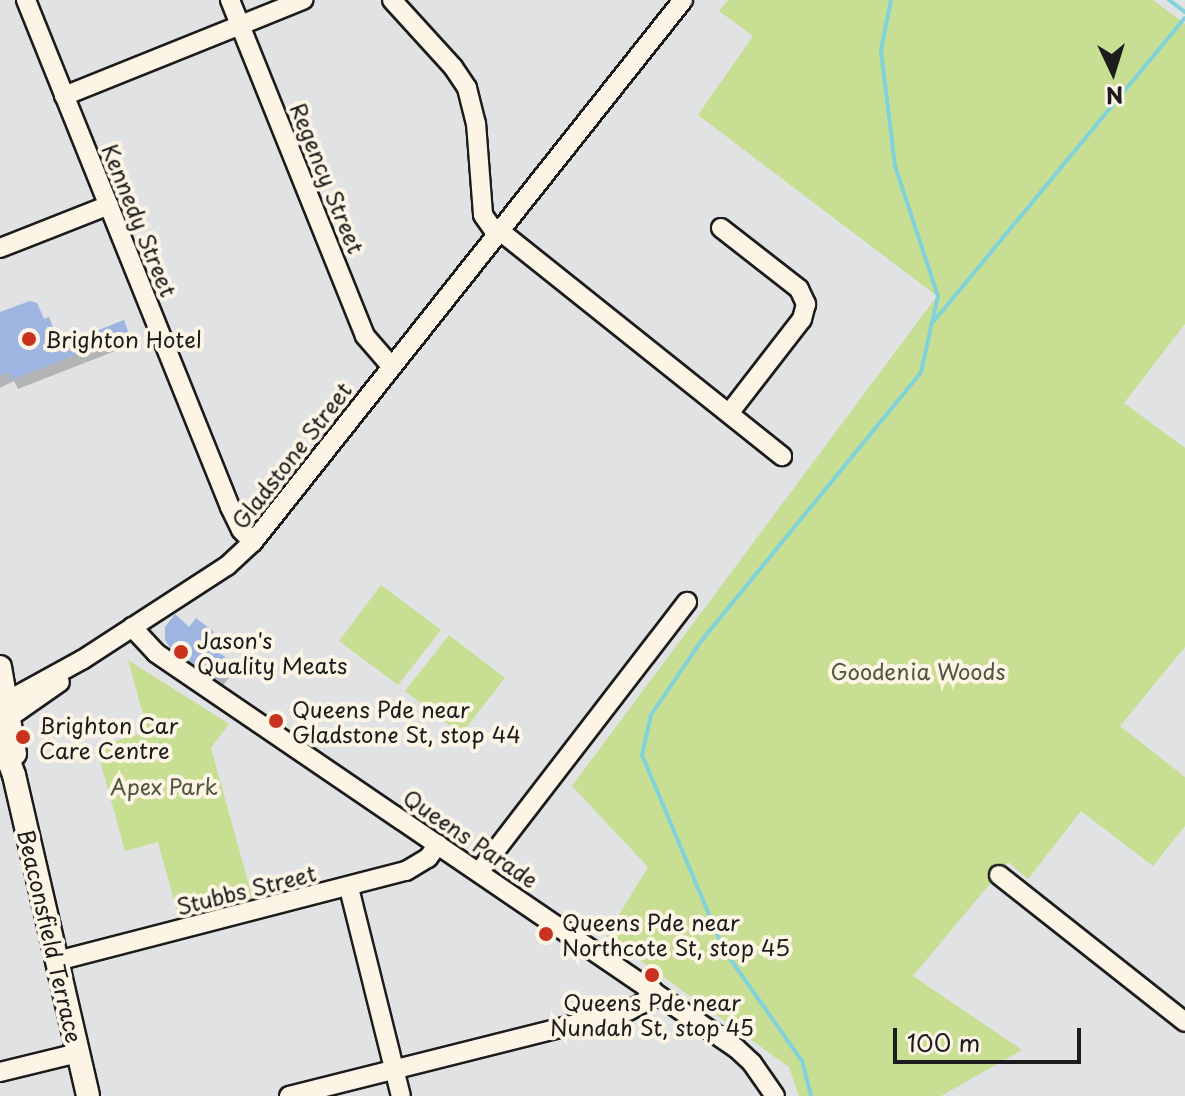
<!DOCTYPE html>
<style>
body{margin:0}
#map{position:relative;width:1185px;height:1096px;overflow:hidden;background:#e0e2e4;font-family:"Playpen Sans",sans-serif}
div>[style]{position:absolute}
.green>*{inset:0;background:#c8de93}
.shadow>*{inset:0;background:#0003}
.stream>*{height:4px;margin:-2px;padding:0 2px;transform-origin:2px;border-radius:2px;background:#81d3d9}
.building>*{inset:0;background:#9eb5e2}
.roads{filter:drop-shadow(2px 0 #1c1c1c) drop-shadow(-2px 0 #1c1c1c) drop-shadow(0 2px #1c1c1c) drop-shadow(0 -2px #1c1c1c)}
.minor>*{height:18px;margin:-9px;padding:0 9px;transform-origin:9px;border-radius:9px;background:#fcf5e5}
.major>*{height:22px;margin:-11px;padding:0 11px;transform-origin:11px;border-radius:11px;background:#fcf5e5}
.dots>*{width:22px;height:22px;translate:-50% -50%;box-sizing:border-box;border:4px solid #fcf5e5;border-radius:50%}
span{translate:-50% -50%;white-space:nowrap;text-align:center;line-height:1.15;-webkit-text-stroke:8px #fcf5e5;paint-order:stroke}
.street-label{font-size:22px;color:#1c1c1c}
.poi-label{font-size:22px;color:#1c1c1c}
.left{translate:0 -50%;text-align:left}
.park-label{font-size:22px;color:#505640}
.north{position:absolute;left:1073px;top:32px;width:80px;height:80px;-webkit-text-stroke:6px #fcf5e5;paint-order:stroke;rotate:176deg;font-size:22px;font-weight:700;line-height:32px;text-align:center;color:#1c1c1c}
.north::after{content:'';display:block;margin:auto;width:28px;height:36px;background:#1c1c1c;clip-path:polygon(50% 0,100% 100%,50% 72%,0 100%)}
.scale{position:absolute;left:893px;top:1028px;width:188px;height:36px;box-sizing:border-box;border:4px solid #1c1c1c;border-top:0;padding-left:10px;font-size:24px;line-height:28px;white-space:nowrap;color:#1c1c1c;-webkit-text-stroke:6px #fcf5e5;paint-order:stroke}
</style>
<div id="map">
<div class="green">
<i style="clip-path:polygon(728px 0,1153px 0,1185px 24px,1185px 324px,1124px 403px,1185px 448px,1185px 647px,1120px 726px,1185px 777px,1185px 826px,1153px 866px,1081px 811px,1028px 879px,1008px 862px,913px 976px,1022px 1050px,941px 1096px,799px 1096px,789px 1067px,606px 936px,648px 867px,572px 786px,937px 296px,698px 115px,753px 36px,719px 11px)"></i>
<i style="clip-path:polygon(381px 585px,441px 630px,398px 685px,339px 641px)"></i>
<i style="clip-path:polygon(449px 635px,505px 678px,461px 734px,405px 691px)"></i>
<i style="clip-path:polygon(128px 660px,229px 724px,211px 748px,254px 903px,180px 923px,158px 842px,125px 851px,96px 746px,148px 732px)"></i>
</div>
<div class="shadow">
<i style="clip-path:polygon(0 315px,48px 319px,61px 346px,123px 322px,133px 344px,18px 389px,14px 381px,0 388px)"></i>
<i style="clip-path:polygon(197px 621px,217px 640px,210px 649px,234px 670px,223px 686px,178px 656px,171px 647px)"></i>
</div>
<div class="stream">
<i style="left:1169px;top:0;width:20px;rotate:37deg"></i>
<i style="left:934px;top:321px;width:393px;rotate:-50.4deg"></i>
<i style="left:811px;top:1096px;width:36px;rotate:-104deg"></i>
<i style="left:802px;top:1061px;width:136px;rotate:-125.1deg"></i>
<i style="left:724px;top:950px;width:212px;rotate:-112.8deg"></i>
<i style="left:642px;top:755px;width:41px;rotate:-77.3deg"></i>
<i style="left:651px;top:715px;width:91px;rotate:-55.8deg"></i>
<i style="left:702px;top:640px;width:346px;rotate:-50.7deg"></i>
<i style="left:921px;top:372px;width:78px;rotate:-77.4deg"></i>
<i style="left:938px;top:296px;width:137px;rotate:-108.3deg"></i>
<i style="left:895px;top:166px;width:117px;rotate:-96.9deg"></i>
<i style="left:881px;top:50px;width:51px;rotate:-78.7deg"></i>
</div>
<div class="building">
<i style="clip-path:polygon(30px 301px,37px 303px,44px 319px,49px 317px,60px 345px,124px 320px,129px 334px,11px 380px,8px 372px,0 376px,0 312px)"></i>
<i style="clip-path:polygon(175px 614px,189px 627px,196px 618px,214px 632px,206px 643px,232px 662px,219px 680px,171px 649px,165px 640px,165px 627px)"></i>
</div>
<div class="roads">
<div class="minor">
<i style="left:26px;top:0;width:547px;rotate:68.08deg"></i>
<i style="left:230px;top:507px;width:25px;rotate:64deg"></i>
<i style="left:241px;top:530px;width:17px;rotate:45deg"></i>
<i style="left:230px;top:0;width:362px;rotate:68.1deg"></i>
<i style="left:365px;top:336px;width:40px;rotate:49deg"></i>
<i style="left:392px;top:0;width:91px;rotate:47.7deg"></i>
<i style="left:453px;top:67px;width:25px;rotate:56deg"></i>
<i style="left:467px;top:88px;width:36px;rotate:76deg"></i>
<i style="left:476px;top:123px;width:92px;rotate:85.6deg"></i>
<i style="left:483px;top:215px;width:24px;rotate:55deg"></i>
<i style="left:64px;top:96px;width:258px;rotate:-21.9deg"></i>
<i style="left:721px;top:228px;width:99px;rotate:38deg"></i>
<i style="left:799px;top:289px;width:17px;rotate:65deg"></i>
<i style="left:806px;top:304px;width:16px;rotate:105deg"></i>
<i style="left:802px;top:319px;width:118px;rotate:127.7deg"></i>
<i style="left:500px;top:231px;width:361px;rotate:38.6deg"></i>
<i style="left:0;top:248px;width:117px;rotate:-21.5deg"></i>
<i style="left:132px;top:627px;width:35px;rotate:47deg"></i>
<i style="left:156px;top:653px;width:702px;rotate:34.26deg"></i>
<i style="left:736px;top:1048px;width:22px;rotate:43deg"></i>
<i style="left:752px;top:1063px;width:40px;rotate:55.1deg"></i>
<i style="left:0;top:705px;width:94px;rotate:-28.8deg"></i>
<i style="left:82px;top:660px;width:173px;rotate:-33deg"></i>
<i style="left:227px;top:566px;width:35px;rotate:-43deg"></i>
<i style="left:253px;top:542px;width:692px;rotate:-51.57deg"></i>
<i style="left:0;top:724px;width:73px;rotate:-35deg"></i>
<i style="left:479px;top:872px;width:341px;rotate:-52.4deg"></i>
<i style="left:999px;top:875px;width:237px;rotate:38.3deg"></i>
<i style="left:349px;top:888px;width:214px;rotate:76deg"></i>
<i style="left:57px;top:961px;width:360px;rotate:-14.5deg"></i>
<i style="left:406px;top:871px;width:26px;rotate:-31deg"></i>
<i style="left:428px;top:858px;width:17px;rotate:-54deg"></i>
<i style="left:0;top:1072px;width:80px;rotate:-13.7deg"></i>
<i style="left:289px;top:1096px;width:349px;rotate:-14.1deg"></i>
<i style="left:628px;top:1011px;width:17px;rotate:-28deg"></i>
<i style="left:643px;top:1003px;width:16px;rotate:-50deg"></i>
</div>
<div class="major">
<i style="left:0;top:667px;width:88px;rotate:80.2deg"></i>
<i style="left:0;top:737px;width:40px;rotate:69.8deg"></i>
<i style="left:14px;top:775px;width:329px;rotate:77deg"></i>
</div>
</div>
<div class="dots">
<i style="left:29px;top:339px;background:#c8321e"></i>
<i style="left:181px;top:652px;background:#c8321e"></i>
<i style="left:276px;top:721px;background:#c8321e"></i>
<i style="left:23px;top:737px;background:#c8321e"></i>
<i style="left:546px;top:934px;background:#c8321e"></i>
<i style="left:652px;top:975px;background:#c8321e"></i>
</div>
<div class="street-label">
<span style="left:328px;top:178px;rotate:68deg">Regency Street</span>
<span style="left:140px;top:220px;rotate:68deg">Kennedy Street</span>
<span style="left:291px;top:455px;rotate:-52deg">Gladstone Street</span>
<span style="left:471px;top:838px;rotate:34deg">Queens Parade</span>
<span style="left:246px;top:889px;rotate:-14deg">Stubbs Street</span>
<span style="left:51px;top:936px;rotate:77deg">Beaconsfield Terrace</span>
</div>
<div class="poi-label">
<span class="left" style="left:45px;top:339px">Brighton Hotel</span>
<span class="left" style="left:197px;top:652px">Jason's<br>Quality Meats</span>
<span class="left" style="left:292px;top:721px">Queens Pde near<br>Gladstone St, stop 44</span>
<span class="left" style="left:39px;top:737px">Brighton Car<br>Care Centre</span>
<span class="left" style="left:562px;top:934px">Queens Pde near<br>Northcote St, stop 45</span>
<span style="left:652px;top:1014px">Queens Pde near<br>Nundah St, stop 45</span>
</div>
<div class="park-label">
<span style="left:918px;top:671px">Goodenia Woods</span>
<span style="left:164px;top:786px">Apex Park</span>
</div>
<div class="north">N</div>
<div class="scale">100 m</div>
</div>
